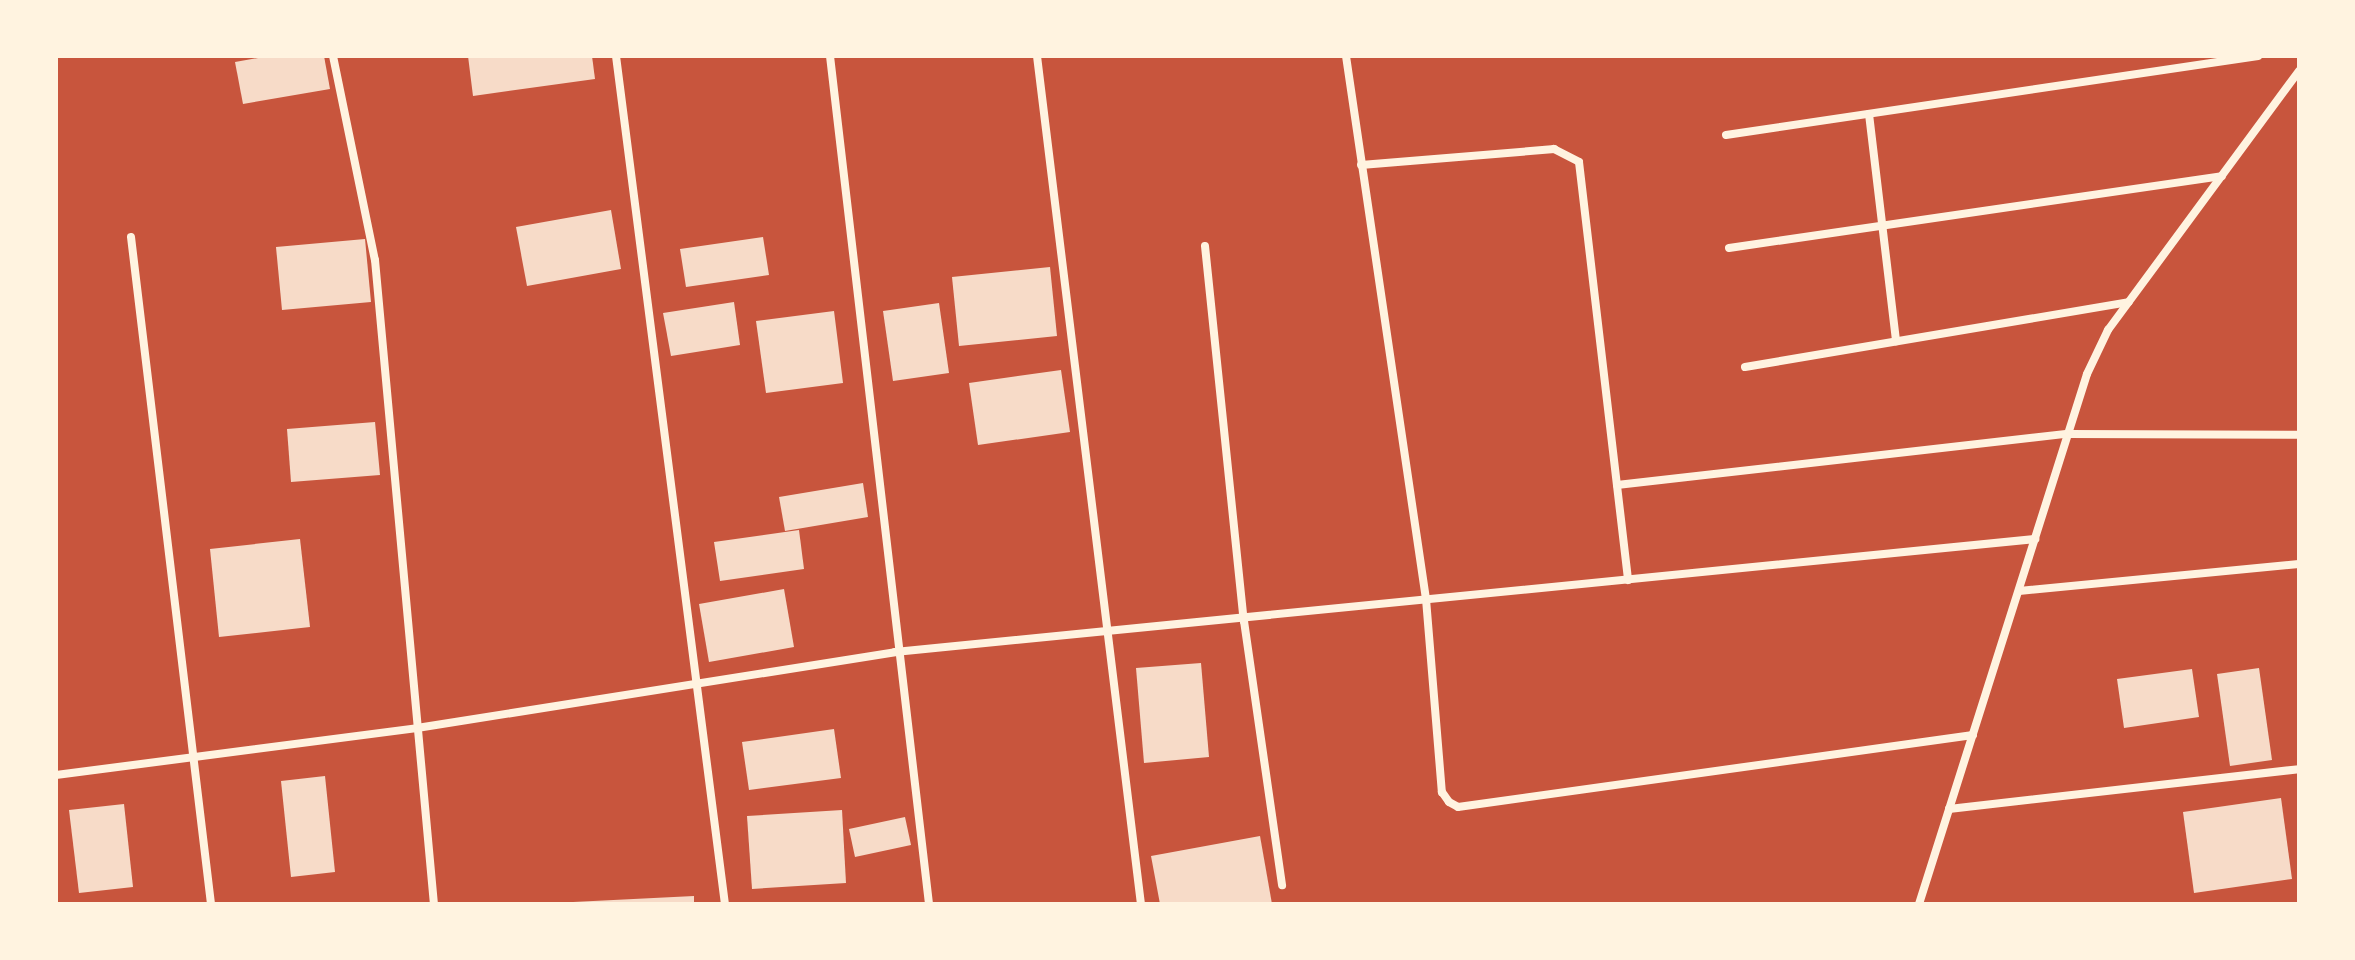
<!DOCTYPE html>
<style>
body{margin:0}
#map{position:relative;width:2355px;height:960px;overflow:hidden;background:#c8553d;font-family:Merriweather,serif}
div>[style]{position:absolute}
.building>*{inset:0;background:#f7dbc8}
.minor>*{height:8px;margin:-4px;padding:0 4px;transform-origin:4px;border-radius:4px;background:#fff3e0}
span{translate:-50% -50%;white-space:nowrap;text-align:center;line-height:1.15;-webkit-text-stroke:8px #fff3e0;paint-order:stroke}
.frame{position:absolute;inset:0;border:58px solid #fff3e0;pointer-events:none}
</style>
<div id="map">
<div class="building">
<i style="clip-path:polygon(269px 56px,324px 56px,330px 89px,243px 104px,235px 62px)"></i>
<i style="clip-path:polygon(468px 56px,592px 56px,595px 79px,473px 96px)"></i>
<i style="clip-path:polygon(611px 210px,621px 269px,527px 286px,516px 227px)"></i>
<i style="clip-path:polygon(763px 237px,769px 275px,686px 287px,680px 249px)"></i>
<i style="clip-path:polygon(365px 239px,371px 302px,282px 310px,276px 247px)"></i>
<i style="clip-path:polygon(1050px 267px,1057px 336px,959px 346px,952px 277px)"></i>
<i style="clip-path:polygon(734px 302px,740px 345px,671px 356px,663px 313px)"></i>
<i style="clip-path:polygon(939px 303px,949px 373px,893px 381px,883px 311px)"></i>
<i style="clip-path:polygon(834px 311px,843px 383px,766px 393px,756px 321px)"></i>
<i style="clip-path:polygon(1061px 370px,1070px 432px,978px 445px,969px 383px)"></i>
<i style="clip-path:polygon(375px 422px,380px 475px,291px 482px,287px 429px)"></i>
<i style="clip-path:polygon(863px 483px,868px 517px,785px 531px,779px 497px)"></i>
<i style="clip-path:polygon(799px 530px,804px 569px,720px 581px,714px 542px)"></i>
<i style="clip-path:polygon(300px 539px,310px 627px,219px 637px,210px 549px)"></i>
<i style="clip-path:polygon(784px 589px,794px 647px,709px 662px,699px 604px)"></i>
<i style="clip-path:polygon(1201px 663px,1209px 757px,1144px 763px,1136px 668px)"></i>
<i style="clip-path:polygon(2259px 668px,2272px 760px,2230px 766px,2217px 674px)"></i>
<i style="clip-path:polygon(2192px 669px,2199px 717px,2124px 728px,2117px 679px)"></i>
<i style="clip-path:polygon(834px 729px,841px 778px,749px 790px,742px 742px)"></i>
<i style="clip-path:polygon(325px 776px,335px 872px,291px 877px,281px 781px)"></i>
<i style="clip-path:polygon(2281px 798px,2292px 879px,2194px 893px,2183px 812px)"></i>
<i style="clip-path:polygon(124px 804px,133px 887px,79px 893px,69px 810px)"></i>
<i style="clip-path:polygon(842px 810px,846px 883px,752px 889px,747px 816px)"></i>
<i style="clip-path:polygon(905px 817px,911px 845px,855px 857px,849px 829px)"></i>
<i style="clip-path:polygon(1260px 836px,1272px 904px,1160px 904px,1151px 856px)"></i>
<i style="clip-path:polygon(694px 896px,694px 904px,573px 904px,573px 902px)"></i>
</div>
<div class="minor">
<i style="left:333px;top:56px;width:208px;rotate:78.4deg"></i>
<i style="left:375px;top:260px;width:647px;rotate:84.77deg"></i>
<i style="left:616px;top:56px;width:855px;rotate:82.68deg"></i>
<i style="left:830px;top:56px;width:854px;rotate:83.34deg"></i>
<i style="left:1037px;top:56px;width:854px;rotate:83.01deg"></i>
<i style="left:1346px;top:56px;width:549px;rotate:81.62deg"></i>
<i style="left:1426px;top:599px;width:194px;rotate:85.3deg"></i>
<i style="left:1442px;top:792px;width:12px;rotate:55deg"></i>
<i style="left:1449px;top:802px;width:10px;rotate:29deg"></i>
<i style="left:1458px;top:807px;width:520px;rotate:-7.96deg"></i>
<i style="left:1869px;top:114px;width:229px;rotate:83.2deg"></i>
<i style="left:1726px;top:135px;width:538px;rotate:-8.45deg"></i>
<i style="left:1361px;top:165px;width:194px;rotate:-4.7deg"></i>
<i style="left:1554px;top:149px;width:28px;rotate:27deg"></i>
<i style="left:1579px;top:162px;width:421px;rotate:83.3deg"></i>
<i style="left:131px;top:237px;width:672px;rotate:83.16deg"></i>
<i style="left:1205px;top:246px;width:377px;rotate:84.1deg"></i>
<i style="left:1244px;top:621px;width:267px;rotate:81.8deg"></i>
<i style="left:1729px;top:248px;width:498px;rotate:-8.3deg"></i>
<i style="left:1745px;top:367px;width:389px;rotate:-9.6deg"></i>
<i style="left:1617px;top:485px;width:454px;rotate:-6.5deg"></i>
<i style="left:2068px;top:434px;width:231px;rotate:0.2deg"></i>
<i style="left:2019px;top:591px;width:281px;rotate:-5.5deg"></i>
<i style="left:56px;top:775px;width:364px;rotate:-7.4deg"></i>
<i style="left:417px;top:728px;width:484px;rotate:-9deg"></i>
<i style="left:895px;top:652px;width:1146px;rotate:-5.66deg"></i>
<i style="left:1949px;top:809px;width:352px;rotate:-6.5deg"></i>
<i style="left:1919px;top:904px;width:556px;rotate:-72.41deg"></i>
<i style="left:2087px;top:374px;width:49px;rotate:-64.5deg"></i>
<i style="left:2108px;top:330px;width:322px;rotate:-53.6deg"></i>
</div>
<div class="frame"></div>
</div>
